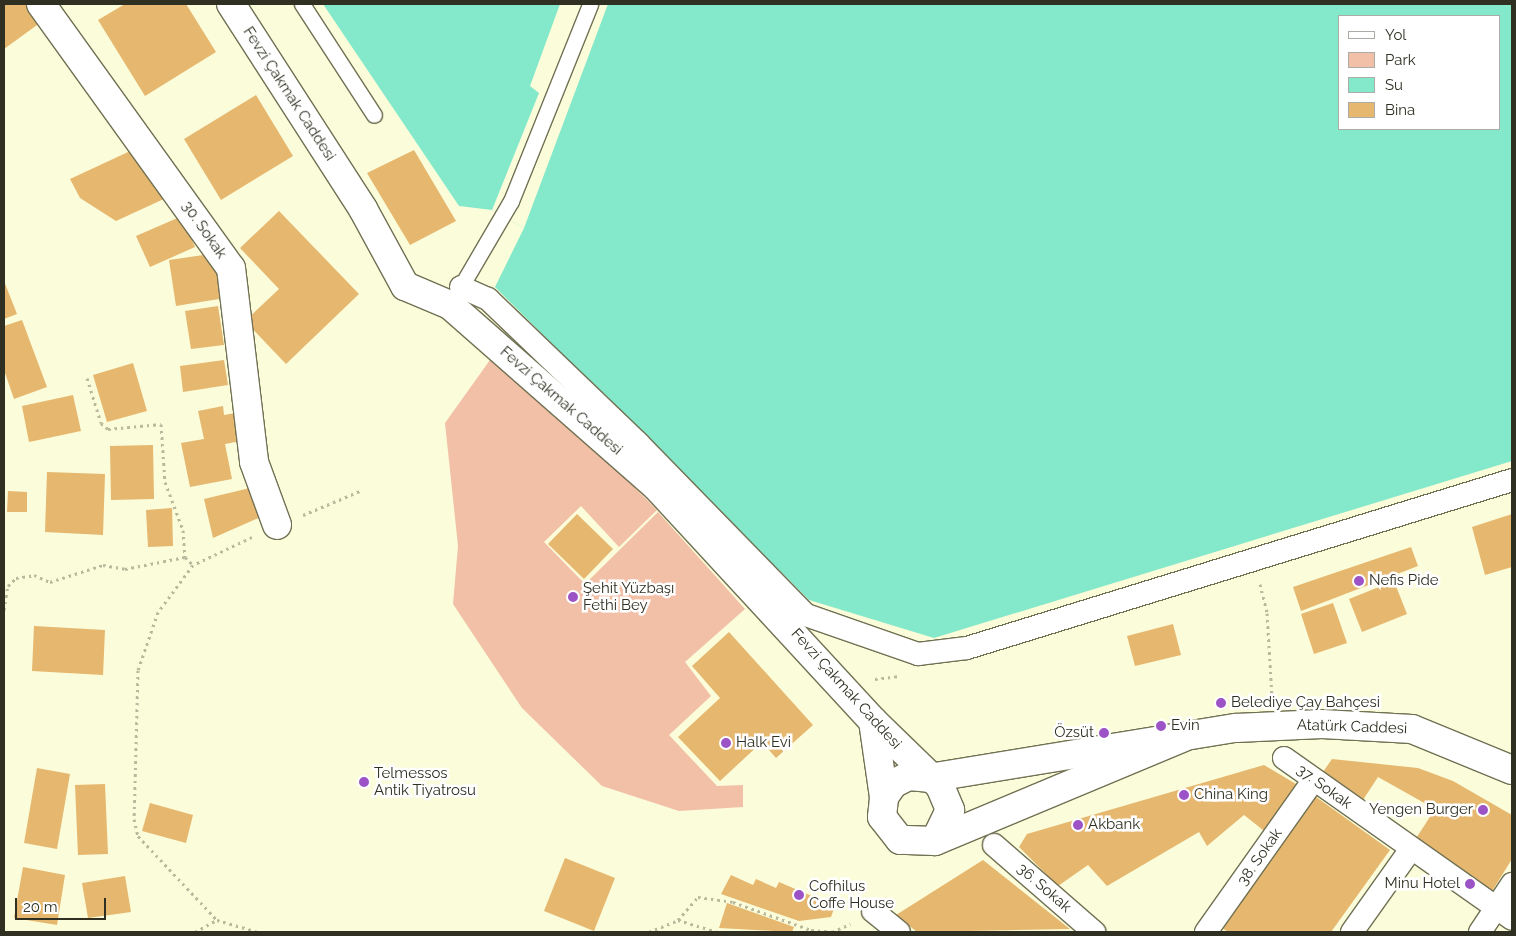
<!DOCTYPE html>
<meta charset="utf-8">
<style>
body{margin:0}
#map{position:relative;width:1516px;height:936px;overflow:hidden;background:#fbfcda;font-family:Raleway,sans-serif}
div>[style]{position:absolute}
.green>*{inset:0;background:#f2bfa7}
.water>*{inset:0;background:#84e9ca}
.pier>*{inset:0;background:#fbfcda}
.building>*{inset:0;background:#e6b76e}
.path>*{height:3px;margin-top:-1.5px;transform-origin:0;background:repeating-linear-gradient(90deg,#b9b99e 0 2.5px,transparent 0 6.5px)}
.roads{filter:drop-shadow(1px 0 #717154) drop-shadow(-1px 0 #717154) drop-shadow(0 1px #717154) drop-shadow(0 -1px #717154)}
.service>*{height:15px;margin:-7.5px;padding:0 7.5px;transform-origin:7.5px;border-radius:7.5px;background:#fff}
.pedestrian>*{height:22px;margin:-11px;padding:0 11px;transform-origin:11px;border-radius:11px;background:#fff}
.minor>*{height:28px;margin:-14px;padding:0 14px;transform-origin:14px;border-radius:14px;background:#fff}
.tertiary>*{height:28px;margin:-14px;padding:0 14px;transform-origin:14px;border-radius:14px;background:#fff}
.dots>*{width:14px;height:14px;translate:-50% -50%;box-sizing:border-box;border:2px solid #fff;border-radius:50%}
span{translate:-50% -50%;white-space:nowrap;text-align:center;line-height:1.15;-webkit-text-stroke:5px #fff;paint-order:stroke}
.street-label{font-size:15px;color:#2f2f22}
.poi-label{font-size:15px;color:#2f2f22}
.left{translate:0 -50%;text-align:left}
.right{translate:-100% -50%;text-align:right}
.frame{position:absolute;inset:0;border:5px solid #2f2f22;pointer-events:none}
.legend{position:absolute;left:1338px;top:15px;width:162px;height:115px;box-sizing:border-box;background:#fff;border:1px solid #acaca7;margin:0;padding:6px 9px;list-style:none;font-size:15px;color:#2f2f22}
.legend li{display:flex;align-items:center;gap:10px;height:25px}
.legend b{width:25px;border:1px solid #acaca7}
.scale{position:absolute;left:15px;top:898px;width:91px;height:22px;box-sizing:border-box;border:2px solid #2f2f22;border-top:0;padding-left:6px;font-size:15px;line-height:18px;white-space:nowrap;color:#2f2f22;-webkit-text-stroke:4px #fff;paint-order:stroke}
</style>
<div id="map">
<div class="green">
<i style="clip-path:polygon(490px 360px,565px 417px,657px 510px,619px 547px,581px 506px,544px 542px,585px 584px,658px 512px,745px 609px,685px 662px,711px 696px,669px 735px,717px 786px,743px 785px,743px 807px,679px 811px,602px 786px,522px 708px,453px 604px,458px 546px,445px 423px)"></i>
</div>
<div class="water">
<i style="clip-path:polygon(evenodd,323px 4px,1512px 4px,1512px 461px,934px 638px,809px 600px,495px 287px,524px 228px,492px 210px,459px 206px,323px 4px,1340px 16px,1500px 16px,1500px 129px,1340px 129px,1340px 16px)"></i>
</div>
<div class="pier">
<i style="clip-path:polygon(560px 4px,608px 4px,524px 228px,492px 210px,539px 93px,530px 86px)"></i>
</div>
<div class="building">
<i style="clip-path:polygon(4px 4px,33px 4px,44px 20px,4px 49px)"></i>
<i style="clip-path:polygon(125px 4px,186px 4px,216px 52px,145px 96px,98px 20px)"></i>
<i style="clip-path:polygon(256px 95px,293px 156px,221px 200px,184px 139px)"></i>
<i style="clip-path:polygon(141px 146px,166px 198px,116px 221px,80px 198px,70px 179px)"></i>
<i style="clip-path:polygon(414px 150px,456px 221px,410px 245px,367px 173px)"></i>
<i style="clip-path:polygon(279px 211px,359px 294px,286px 364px,245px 321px,279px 289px,240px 248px)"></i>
<i style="clip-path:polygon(182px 216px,195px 247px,150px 267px,136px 236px)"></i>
<i style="clip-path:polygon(217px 253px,225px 298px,176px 306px,169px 260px)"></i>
<i style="clip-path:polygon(4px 281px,17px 314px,4px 319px)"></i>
<i style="clip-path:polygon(218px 306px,224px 345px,191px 349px,185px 311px)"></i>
<i style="clip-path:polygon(22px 320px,47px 387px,14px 399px,4px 370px,4px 326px)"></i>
<i style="clip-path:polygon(224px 360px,228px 385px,183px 392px,180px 366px)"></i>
<i style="clip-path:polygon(133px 363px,147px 411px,107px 422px,93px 375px)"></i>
<i style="clip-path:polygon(73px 395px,81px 431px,29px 442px,22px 406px)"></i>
<i style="clip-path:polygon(223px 406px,224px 415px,241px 412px,246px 440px,225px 444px,232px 479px,190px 487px,181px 443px,204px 439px,198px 411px)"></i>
<i style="clip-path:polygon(153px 445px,154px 499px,111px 500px,110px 446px)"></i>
<i style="clip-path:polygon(47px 472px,105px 474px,103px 535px,45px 532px)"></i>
<i style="clip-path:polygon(254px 487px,263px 516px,213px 538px,204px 499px)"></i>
<i style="clip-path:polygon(8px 491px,27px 492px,27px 512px,7px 512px)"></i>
<i style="clip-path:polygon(172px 508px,173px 546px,148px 547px,146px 510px)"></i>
<i style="clip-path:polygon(577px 514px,613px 549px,584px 579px,548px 544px)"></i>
<i style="clip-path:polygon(1512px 514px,1512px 567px,1485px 575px,1472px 527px)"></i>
<i style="clip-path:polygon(1411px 547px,1418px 566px,1301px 611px,1293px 587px)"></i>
<i style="clip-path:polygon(1394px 581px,1407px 614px,1362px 632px,1349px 599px)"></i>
<i style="clip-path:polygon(1333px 603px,1347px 643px,1314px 654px,1301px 614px)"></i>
<i style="clip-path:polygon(1173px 624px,1181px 655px,1135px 666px,1127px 636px)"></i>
<i style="clip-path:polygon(34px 626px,105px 630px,103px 675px,32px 671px)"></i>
<i style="clip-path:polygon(729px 632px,813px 725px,776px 758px,762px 742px,720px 781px,678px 737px,720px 698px,692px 666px)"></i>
<i style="clip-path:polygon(1332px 759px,1418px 768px,1453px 781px,1512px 815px,1512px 859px,1491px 893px,1413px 843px,1435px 809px,1378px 777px,1359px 806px,1318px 779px)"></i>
<i style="clip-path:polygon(1264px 765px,1301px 787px,1268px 834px,1244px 815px,1207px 846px,1199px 832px,1107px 886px,1088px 865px,1058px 886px,1019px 847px,1027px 834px)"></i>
<i style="clip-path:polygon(37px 768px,70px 774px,57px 849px,24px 843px)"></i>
<i style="clip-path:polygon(105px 784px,108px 854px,78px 855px,75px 785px)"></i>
<i style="clip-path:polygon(1312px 794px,1390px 850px,1331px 932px,1228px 932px,1218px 925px)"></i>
<i style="clip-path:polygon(150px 803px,193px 815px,186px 843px,142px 831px)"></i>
<i style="clip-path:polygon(565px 858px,615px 878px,594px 931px,544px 911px)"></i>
<i style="clip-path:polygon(983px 860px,1070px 929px,917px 932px,896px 915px)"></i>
<i style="clip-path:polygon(23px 867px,65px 875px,57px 925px,14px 918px)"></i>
<i style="clip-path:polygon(731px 875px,753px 885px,756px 879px,776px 888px,779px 882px,835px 906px,831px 917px,799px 921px,721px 894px)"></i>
<i style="clip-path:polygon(125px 876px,131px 912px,88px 918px,82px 883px)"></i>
<i style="clip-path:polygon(727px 903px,794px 927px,792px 932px,719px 928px)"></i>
</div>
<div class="path">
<i style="left:87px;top:378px;width:47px;rotate:72.7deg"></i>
<i style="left:101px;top:423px;width:9px;rotate:41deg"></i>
<i style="left:108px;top:429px;width:53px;rotate:-5.4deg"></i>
<i style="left:161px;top:424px;width:58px;rotate:86.1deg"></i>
<i style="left:165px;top:482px;width:51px;rotate:69.4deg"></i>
<i style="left:183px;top:530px;width:27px;rotate:86deg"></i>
<i style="left:185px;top:557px;width:11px;rotate:45deg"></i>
<i style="left:303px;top:515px;width:62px;rotate:-22.8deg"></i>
<i style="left:252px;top:537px;width:65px;rotate:154.6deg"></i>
<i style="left:193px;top:565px;width:59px;rotate:126.7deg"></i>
<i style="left:158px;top:612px;width:61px;rotate:109deg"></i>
<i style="left:138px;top:670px;width:149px;rotate:91.5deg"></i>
<i style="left:134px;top:819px;width:17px;rotate:77deg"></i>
<i style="left:138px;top:836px;width:115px;rotate:46.8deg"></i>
<i style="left:217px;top:920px;width:43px;rotate:16.3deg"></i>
<i style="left:1260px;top:584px;width:30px;rotate:76deg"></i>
<i style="left:1267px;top:613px;width:84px;rotate:86.6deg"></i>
<i style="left:4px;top:610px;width:24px;rotate:-81deg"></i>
<i style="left:8px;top:586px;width:11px;rotate:-45deg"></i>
<i style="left:16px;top:578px;width:18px;rotate:-9deg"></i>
<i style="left:34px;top:575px;width:17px;rotate:24deg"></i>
<i style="left:50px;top:582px;width:56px;rotate:-17.8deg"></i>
<i style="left:103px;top:565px;width:22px;rotate:10deg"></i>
<i style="left:125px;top:569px;width:61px;rotate:-11.3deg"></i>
<i style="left:875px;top:679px;width:23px;rotate:-7deg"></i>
<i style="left:678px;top:920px;width:42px;rotate:16.7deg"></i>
<i style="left:195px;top:932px;width:25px;rotate:-29deg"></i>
<i style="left:469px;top:932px;width:23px"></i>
<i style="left:649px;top:932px;width:31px;rotate:-22deg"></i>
<i style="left:678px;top:920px;width:30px;rotate:-49deg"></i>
<i style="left:698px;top:897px;width:35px;rotate:8deg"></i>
<i style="left:733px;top:902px;width:83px;rotate:19.7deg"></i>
<i style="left:811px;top:930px;width:21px;rotate:5deg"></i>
<i style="left:832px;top:932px;width:20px;rotate:-24deg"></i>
</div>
<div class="roads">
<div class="service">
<i style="left:302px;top:4px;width:132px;rotate:57deg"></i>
<i style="left:456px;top:295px;width:109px;rotate:-59.7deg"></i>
<i style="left:511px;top:201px;width:212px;rotate:-68.1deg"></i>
</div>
<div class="pedestrian">
<i style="left:461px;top:287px;width:30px;rotate:24deg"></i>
<i style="left:488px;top:299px;width:208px;rotate:43.8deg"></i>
<i style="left:638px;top:443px;width:240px;rotate:45.7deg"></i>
<i style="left:806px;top:615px;width:119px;rotate:19.2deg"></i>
<i style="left:918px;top:654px;width:49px;rotate:-7deg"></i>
<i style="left:967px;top:648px;width:570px;rotate:-17.13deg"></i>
<i style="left:1284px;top:758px;width:279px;rotate:35.2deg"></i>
<i style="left:994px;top:845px;width:133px;rotate:41deg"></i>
<i style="left:873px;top:911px;width:33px;rotate:39deg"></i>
<i style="left:1206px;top:932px;width:185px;rotate:-54.7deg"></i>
<i style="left:1352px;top:932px;width:102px;rotate:-54.6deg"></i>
<i style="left:1480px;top:932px;width:58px;rotate:-56.3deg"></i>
</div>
<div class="minor">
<i style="left:41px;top:4px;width:325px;rotate:54.3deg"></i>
<i style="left:231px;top:268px;width:195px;rotate:83.2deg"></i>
<i style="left:254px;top:462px;width:67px;rotate:69.9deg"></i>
</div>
<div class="tertiary">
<i style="left:231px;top:4px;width:244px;rotate:57.2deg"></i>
<i style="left:363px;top:209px;width:88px;rotate:61.4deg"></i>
<i style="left:405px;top:286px;width:49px;rotate:22.9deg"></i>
<i style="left:450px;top:305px;width:276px;rotate:41.3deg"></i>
<i style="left:657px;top:487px;width:318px;rotate:47.3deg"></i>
<i style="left:873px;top:721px;width:93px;rotate:44.1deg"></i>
<i style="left:940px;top:786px;width:26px;rotate:67deg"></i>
<i style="left:950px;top:810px;width:34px;rotate:116deg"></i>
<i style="left:873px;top:721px;width:77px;rotate:81.8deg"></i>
<i style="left:1184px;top:737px;width:270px;rotate:157.3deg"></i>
<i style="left:935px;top:841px;width:35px;rotate:-178deg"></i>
<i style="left:900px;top:840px;width:29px;rotate:-128deg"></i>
<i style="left:882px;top:817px;width:20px;rotate:-84deg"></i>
<i style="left:884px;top:797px;width:16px;rotate:-55deg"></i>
<i style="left:893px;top:784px;width:17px;rotate:-28deg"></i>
<i style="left:908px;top:776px;width:21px;rotate:5deg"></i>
<i style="left:929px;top:778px;width:311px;rotate:-9.3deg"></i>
<i style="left:1236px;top:728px;width:86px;rotate:-2.7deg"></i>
<i style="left:1322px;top:724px;width:90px;rotate:3.2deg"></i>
<i style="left:1412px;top:729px;width:108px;rotate:22.3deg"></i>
</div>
</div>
<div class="dots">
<i style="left:1359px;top:581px;background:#9c53c6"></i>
<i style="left:573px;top:597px;background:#9c53c6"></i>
<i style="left:1221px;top:703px;background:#9c53c6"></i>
<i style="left:1161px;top:726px;background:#9c53c6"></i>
<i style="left:1104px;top:733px;background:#9c53c6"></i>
<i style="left:726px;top:743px;background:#9c53c6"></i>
<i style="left:364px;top:782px;background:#9c53c6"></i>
<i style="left:1184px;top:795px;background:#9c53c6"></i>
<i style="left:1483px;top:810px;background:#9c53c6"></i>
<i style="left:1078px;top:825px;background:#9c53c6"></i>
<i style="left:1470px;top:884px;background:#9c53c6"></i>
<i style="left:799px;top:895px;background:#9c53c6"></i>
</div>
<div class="street-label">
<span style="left:289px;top:94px;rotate:57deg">Fevzi Çakmak Caddesi</span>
<span style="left:204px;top:230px;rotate:55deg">30. Sokak</span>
<span style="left:561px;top:401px;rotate:41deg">Fevzi Çakmak Caddesi</span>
<span style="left:846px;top:689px;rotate:48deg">Fevzi Çakmak Caddesi</span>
<span style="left:1352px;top:727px;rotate:2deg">Atatürk Caddesi</span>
<span style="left:1324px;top:787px;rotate:36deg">37. Sokak</span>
<span style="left:1260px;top:857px;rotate:-55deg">38. Sokak</span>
<span style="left:1044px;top:888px;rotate:41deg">36. Sokak</span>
</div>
<div class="poi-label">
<span class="left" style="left:1369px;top:581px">Nefis Pide</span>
<span class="left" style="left:583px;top:597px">Şehit Yüzbaşı<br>Fethi Bey</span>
<span class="left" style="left:1231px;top:703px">Belediye Çay Bahçesi</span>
<span class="left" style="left:1171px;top:726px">Evin</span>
<span class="right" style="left:1094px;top:733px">Özsüt</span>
<span class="left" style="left:736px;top:743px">Halk Evi</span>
<span class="left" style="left:374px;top:782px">Telmessos<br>Antik Tiyatrosu</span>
<span class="left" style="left:1194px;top:795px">China King</span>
<span class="right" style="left:1473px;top:810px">Yengen Burger</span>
<span class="left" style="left:1088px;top:825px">Akbank</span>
<span class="right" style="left:1460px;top:884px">Minu Hotel</span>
<span class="left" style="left:809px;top:895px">Cofhilus<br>Coffe House</span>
</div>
<div class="frame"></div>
<ul class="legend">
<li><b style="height:6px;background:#fff"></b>Yol</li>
<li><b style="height:14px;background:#f2bfa7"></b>Park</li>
<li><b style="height:14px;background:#84e9ca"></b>Su</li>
<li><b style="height:14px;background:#e6b76e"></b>Bina</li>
</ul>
<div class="scale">20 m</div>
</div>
